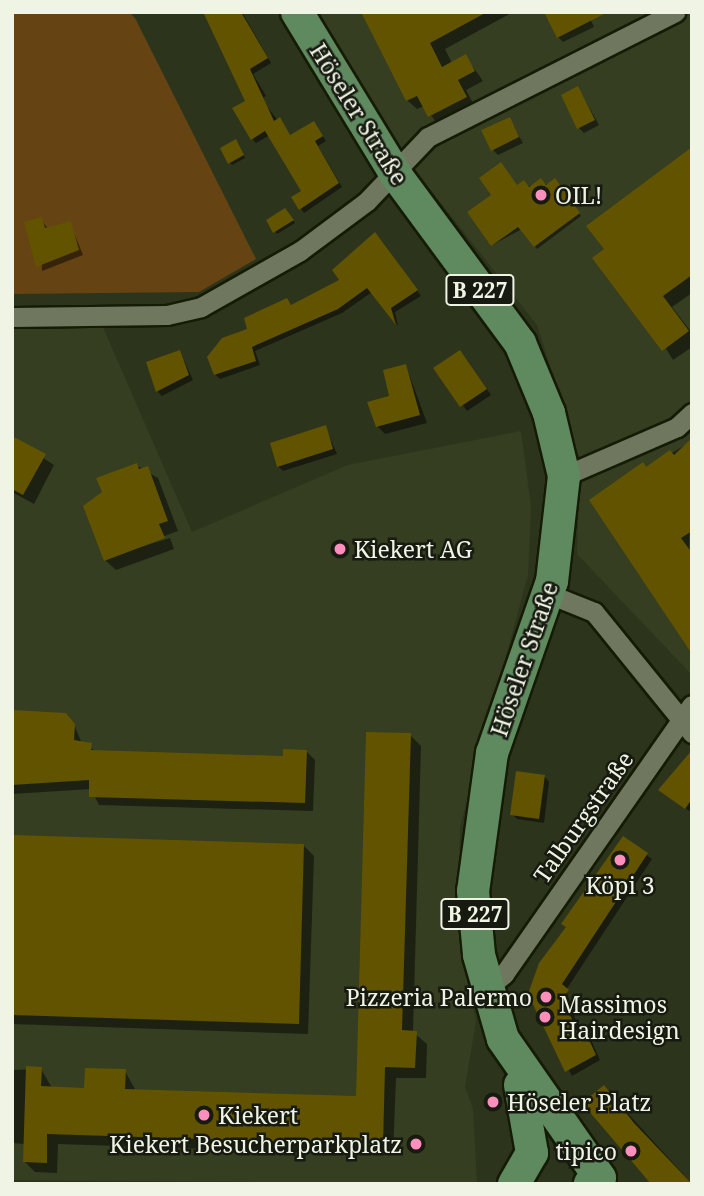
<!DOCTYPE html>
<meta charset="utf-8">
<style>
body{margin:0}
#map{position:relative;width:704px;height:1196px;overflow:hidden;background:#2d341c;font-family:"Noto Serif",serif}
div>[style]{position:absolute}
.built>*{inset:0;background:#353e20}
.green>*{inset:0;background:#654312}
.shadow>*{inset:0;background:#0007}
.building>*{inset:0;background:#625300}
.roads{filter:drop-shadow(2px 0 #151b05) drop-shadow(-2px 0 #151b05) drop-shadow(0 2px #151b05) drop-shadow(0 -2px #151b05)}
.street>*{height:19px;margin:-9.5px;padding:0 9.5px;transform-origin:9.5px;border-radius:9.5px;background:#6f785e}
.primary>*{height:32px;margin:-16px;padding:0 16px;transform-origin:16px;border-radius:16px;background:#5f895e}
.dots>*{width:19px;height:19px;translate:-50% -50%;box-sizing:border-box;border:4px solid #171a10;border-radius:50%}
span{translate:-50% -50%;white-space:nowrap;text-align:center;line-height:1.15;-webkit-text-stroke:5px #171a10;paint-order:stroke}
.shield-label span{padding:2px 5px;background:#171a10;border:2px solid;border-radius:5px;-webkit-text-stroke-width:0}
.shield-label{font-size:21px;color:#eff4e5;font-weight:700}
.street-label{font-size:23px;color:#eff4e5}
.poi-label{font-size:23px;color:#eff4e5}
.left{translate:0 -50%;text-align:left}
.right{translate:-100% -50%;text-align:right}
.frame{position:absolute;inset:0;border:14px solid #eff4e5;pointer-events:none}
</style>
<div id="map">
<div class="built">
<i style="clip-path:polygon(313px 12px,692px 12px,692px 675px,577px 554px,580px 461px,537px 325px,392px 141px)"></i>
<i style="clip-path:polygon(102px 325px,192px 532px,348px 465px,521px 431px,531px 506px,528px 575px,460px 827px,458px 927px,476px 1021px,465px 1087px,473px 1109px,477px 1184px,12px 1180px,12px 328px)"></i>
</div>
<div class="green">
<i style="clip-path:polygon(12px 12px,129px 12px,135px 18px,256px 259px,199px 292px,12px 294px)"></i>
</div>
<div class="shadow">
<i style="clip-path:polygon(204px 12px,242px 12px,271px 63px,253px 74px,266px 96px,261px 99px,291px 137px,317px 128px,326px 141px,318px 146px,342px 187px,304px 213px,293px 198px,303px 192px,270px 135px,256px 143px,252px 139px,247px 102px)"></i>
<i style="clip-path:polygon(363px 12px,513px 12px,445px 49px,452px 63px,466px 57px,483px 81px,466px 90px,475px 107px,439px 126px,424px 106px,417px 109px,407px 100px)"></i>
<i style="clip-path:polygon(587px 12px,594px 27px,563px 42px,558px 37px)"></i>
<i style="clip-path:polygon(578px 88px,599px 125px,584px 133px,579px 128px)"></i>
<i style="clip-path:polygon(509px 119px,523px 143px,498px 155px,493px 150px)"></i>
<i style="clip-path:polygon(238px 143px,245px 158px,232px 165px,230px 163px)"></i>
<i style="clip-path:polygon(692px 149px,692px 293px,672px 307px,692px 333px,692px 347px,673px 360px,606px 250px)"></i>
<i style="clip-path:polygon(558px 183px,581px 216px,537px 249px,522px 229px,492px 245px,518px 187px)"></i>
<i style="clip-path:polygon(287px 212px,295px 223px,277px 234px,268px 221px)"></i>
<i style="clip-path:polygon(41px 219px,48px 229px,70px 223px,83px 255px,42px 271px)"></i>
<i style="clip-path:polygon(380px 239px,421px 296px,395px 312px,398px 326px,372px 292px,342px 313px,255px 351px,260px 365px,220px 379px,215px 374px,249px 330px,287px 300px,292px 306px,342px 280px)"></i>
<i style="clip-path:polygon(180px 352px,193px 380px,162px 396px,157px 391px)"></i>
<i style="clip-path:polygon(465px 357px,491px 395px,467px 411px,436px 368px)"></i>
<i style="clip-path:polygon(406px 366px,427px 423px,385px 434px,377px 426px)"></i>
<i style="clip-path:polygon(325px 427px,337px 454px,283px 471px,278px 466px)"></i>
<i style="clip-path:polygon(12px 438px,54px 465px,34px 504px,12px 492px)"></i>
<i style="clip-path:polygon(692px 441px,689px 549px,692px 650px,647px 468px)"></i>
<i style="clip-path:polygon(136px 465px,158px 478px,178px 531px,108px 557px,170px 538px,174px 549px,116px 570px,105px 560px)"></i>
<i style="clip-path:polygon(12px 712px,74px 724px,82px 744px,98px 752px,285px 758px,306px 751px,315px 760px,313px 811px,99px 805px,91px 789px,12px 794px)"></i>
<i style="clip-path:polygon(410px 735px,421px 746px,413px 1032px,427px 1044px,426px 1078px,396px 1078px,393px 1155px,58px 1144px,57px 1173px,35px 1172px,24px 1161px,25px 1144px,12px 1143px,12px 1070px,41px 1069px,52px 1088px,86px 1089px,125px 1071px,136px 1091px,357px 1098px)"></i>
<i style="clip-path:polygon(692px 767px,692px 811px,691px 812px,666px 795px)"></i>
<i style="clip-path:polygon(544px 776px,549px 782px,544px 823px,517px 819px,512px 814px)"></i>
<i style="clip-path:polygon(12px 837px,304px 846px,314px 856px,308px 1034px,12px 1024px)"></i>
<i style="clip-path:polygon(623px 838px,652px 859px,566px 990px,581px 1037px,591px 1040px,600px 1060px,572px 1076px,530px 994px)"></i>
<i style="clip-path:polygon(612px 1096px,692px 1184px,654px 1184px)"></i>
</div>
<div class="building">
<i style="clip-path:polygon(203px 12px,241px 12px,268px 58px,250px 69px,274px 121px,280px 117px,290px 135px,314px 121px,323px 136px,315px 141px,339px 183px,299px 210px,291px 197px,301px 191px,265px 131px,251px 140px,232px 108px,245px 101px)"></i>
<i style="clip-path:polygon(361px 12px,487px 12px,430px 43px,442px 67px,466px 54px,475px 71px,458px 80px,467px 97px,428px 117px,417px 96px,406px 101px)"></i>
<i style="clip-path:polygon(544px 12px,608px 12px,557px 38px)"></i>
<i style="clip-path:polygon(578px 86px,595px 120px,577px 129px,561px 95px)"></i>
<i style="clip-path:polygon(510px 117px,519px 137px,491px 151px,481px 130px)"></i>
<i style="clip-path:polygon(236px 139px,244px 155px,228px 164px,220px 148px)"></i>
<i style="clip-path:polygon(692px 147px,692px 275px,663px 296px,689px 331px,662px 351px,592px 258px,604px 249px,586px 226px)"></i>
<i style="clip-path:polygon(501px 162px,517px 185px,524px 180px,529px 187px,541px 178px,546px 185px,555px 178px,580px 213px,534px 247px,518px 227px,491px 246px,467px 212px,491px 195px,479px 178px)"></i>
<i style="clip-path:polygon(285px 208px,294px 220px,273px 233px,266px 220px)"></i>
<i style="clip-path:polygon(42px 217px,45px 228px,71px 221px,79px 250px,36px 267px,24px 222px)"></i>
<i style="clip-path:polygon(375px 232px,418px 290px,391px 308px,396px 325px,367px 288px,338px 309px,252px 347px,256px 361px,214px 375px,207px 357px,222px 338px,247px 329px,244px 318px,287px 298px,291px 305px,339px 280px,332px 270px)"></i>
<i style="clip-path:polygon(180px 350px,189px 375px,156px 392px,146px 362px)"></i>
<i style="clip-path:polygon(460px 350px,487px 389px,460px 407px,433px 368px)"></i>
<i style="clip-path:polygon(406px 364px,420px 415px,376px 427px,367px 402px,389px 396px,383px 370px)"></i>
<i style="clip-path:polygon(326px 425px,333px 449px,277px 467px,270px 443px)"></i>
<i style="clip-path:polygon(12px 436px,46px 454px,23px 495px,12px 489px)"></i>
<i style="clip-path:polygon(692px 438px,692px 531px,681px 538px,692px 553px,692px 654px,589px 500px,643px 462px,646px 467px,670px 450px,674px 455px)"></i>
<i style="clip-path:polygon(137px 463px,139px 469px,148px 466px,168px 521px,159px 524px,165px 538px,104px 561px,83px 506px,102px 492px,96px 478px)"></i>
<i style="clip-path:polygon(12px 710px,66px 713px,75px 724px,74px 740px,92px 743px,91px 750px,283px 756px,283px 749px,307px 750px,305px 803px,89px 797px,89px 780px,12px 785px)"></i>
<i style="clip-path:polygon(366px 732px,411px 733px,402px 1030px,417px 1031px,415px 1068px,385px 1067px,383px 1145px,47px 1134px,47px 1163px,23px 1162px,26px 1066px,42px 1067px,41px 1086px,84px 1088px,85px 1068px,126px 1069px,125px 1089px,356px 1096px)"></i>
<i style="clip-path:polygon(692px 750px,692px 799px,685px 809px,658px 790px)"></i>
<i style="clip-path:polygon(516px 771px,545px 775px,539px 819px,510px 815px)"></i>
<i style="clip-path:polygon(12px 835px,304px 844px,299px 1024px,12px 1015px)"></i>
<i style="clip-path:polygon(623px 836px,648px 853px,562px 984px,569px 990px,563px 998px,579px 1036px,586px 1033px,596px 1055px,565px 1072px,528px 994px,539px 963px,566px 927px,561px 924px)"></i>
<i style="clip-path:polygon(604px 1085px,634px 1123px,692px 1184px,651px 1184px,582px 1103px)"></i>
</div>
<div class="roads">
<div class="street">
<i style="left:12px;top:317px;width:155px;rotate:-0.7deg"></i>
<i style="left:167px;top:315px;width:35px;rotate:-13deg"></i>
<i style="left:201px;top:307px;width:114px;rotate:-29.5deg"></i>
<i style="left:300px;top:251px;width:84px;rotate:-36.7deg"></i>
<i style="left:367px;top:201px;width:88px;rotate:-46.4deg"></i>
<i style="left:428px;top:137px;width:277px;rotate:-26.8deg"></i>
<i style="left:564px;top:476px;width:123px;rotate:-23.4deg"></i>
<i style="left:677px;top:427px;width:21px;rotate:-43deg"></i>
<i style="left:549px;top:594px;width:48px;rotate:21.8deg"></i>
<i style="left:594px;top:612px;width:156px;rotate:51deg"></i>
<i style="left:487px;top:988px;width:22px;rotate:-39deg"></i>
<i style="left:504px;top:974px;width:328px;rotate:-55.1deg"></i>
</div>
<div class="primary">
<i style="left:297px;top:12px;width:191px;rotate:58.7deg"></i>
<i style="left:396px;top:175px;width:209px;rotate:53.6deg"></i>
<i style="left:520px;top:343px;width:76px;rotate:67.5deg"></i>
<i style="left:549px;top:413px;width:65px;rotate:76.6deg"></i>
<i style="left:564px;top:476px;width:106px;rotate:96.5deg"></i>
<i style="left:552px;top:581px;width:182px;rotate:109.2deg"></i>
<i style="left:492px;top:753px;width:139px;rotate:97.8deg"></i>
<i style="left:473px;top:891px;width:64px;rotate:84.6deg"></i>
<i style="left:479px;top:955px;width:87px;rotate:74.1deg"></i>
<i style="left:503px;top:1039px;width:169px;rotate:55.1deg"></i>
<i style="left:600px;top:1178px;width:12px;rotate:149deg"></i>
<i style="left:514px;top:1184px;width:36px;rotate:-60deg"></i>
<i style="left:532px;top:1153px;width:69px;rotate:-100deg"></i>
</div>
</div>
<div class="dots">
<i style="left:541px;top:195px;background:#fe8ebc"></i>
<i style="left:340px;top:549px;background:#fe8ebc"></i>
<i style="left:620px;top:860px;background:#fe8ebc"></i>
<i style="left:546px;top:997px;background:#fe8ebc"></i>
<i style="left:545px;top:1017px;background:#fe8ebc"></i>
<i style="left:493px;top:1102px;background:#fe8ebc"></i>
<i style="left:204px;top:1115px;background:#fe8ebc"></i>
<i style="left:416px;top:1144px;background:#fe8ebc"></i>
<i style="left:631px;top:1151px;background:#fe8ebc"></i>
</div>
<div class="shield-label">
<span style="left:480px;top:290px">B 227</span>
<span style="left:475px;top:914px">B 227</span>
</div>
<div class="street-label">
<span style="left:359px;top:114px;rotate:58deg">Höseler Straße</span>
<span style="left:524px;top:659px;rotate:-71deg">Höseler Straße</span>
<span style="left:583px;top:817px;rotate:-55deg">Talburgstraße</span>
</div>
<div class="poi-label">
<span class="left" style="left:555px;top:195px">OIL!</span>
<span class="left" style="left:354px;top:549px">Kiekert AG</span>
<span style="left:620px;top:885px">Köpi 3</span>
<span class="right" style="left:532px;top:997px">Pizzeria Palermo</span>
<span class="left" style="left:559px;top:1017px">Massimos<br>Hairdesign</span>
<span class="left" style="left:507px;top:1102px">Höseler Platz</span>
<span class="left" style="left:218px;top:1115px">Kiekert</span>
<span class="right" style="left:402px;top:1144px">Kiekert Besucherparkplatz</span>
<span class="right" style="left:617px;top:1151px">tipico</span>
</div>
<div class="frame"></div>
</div>
